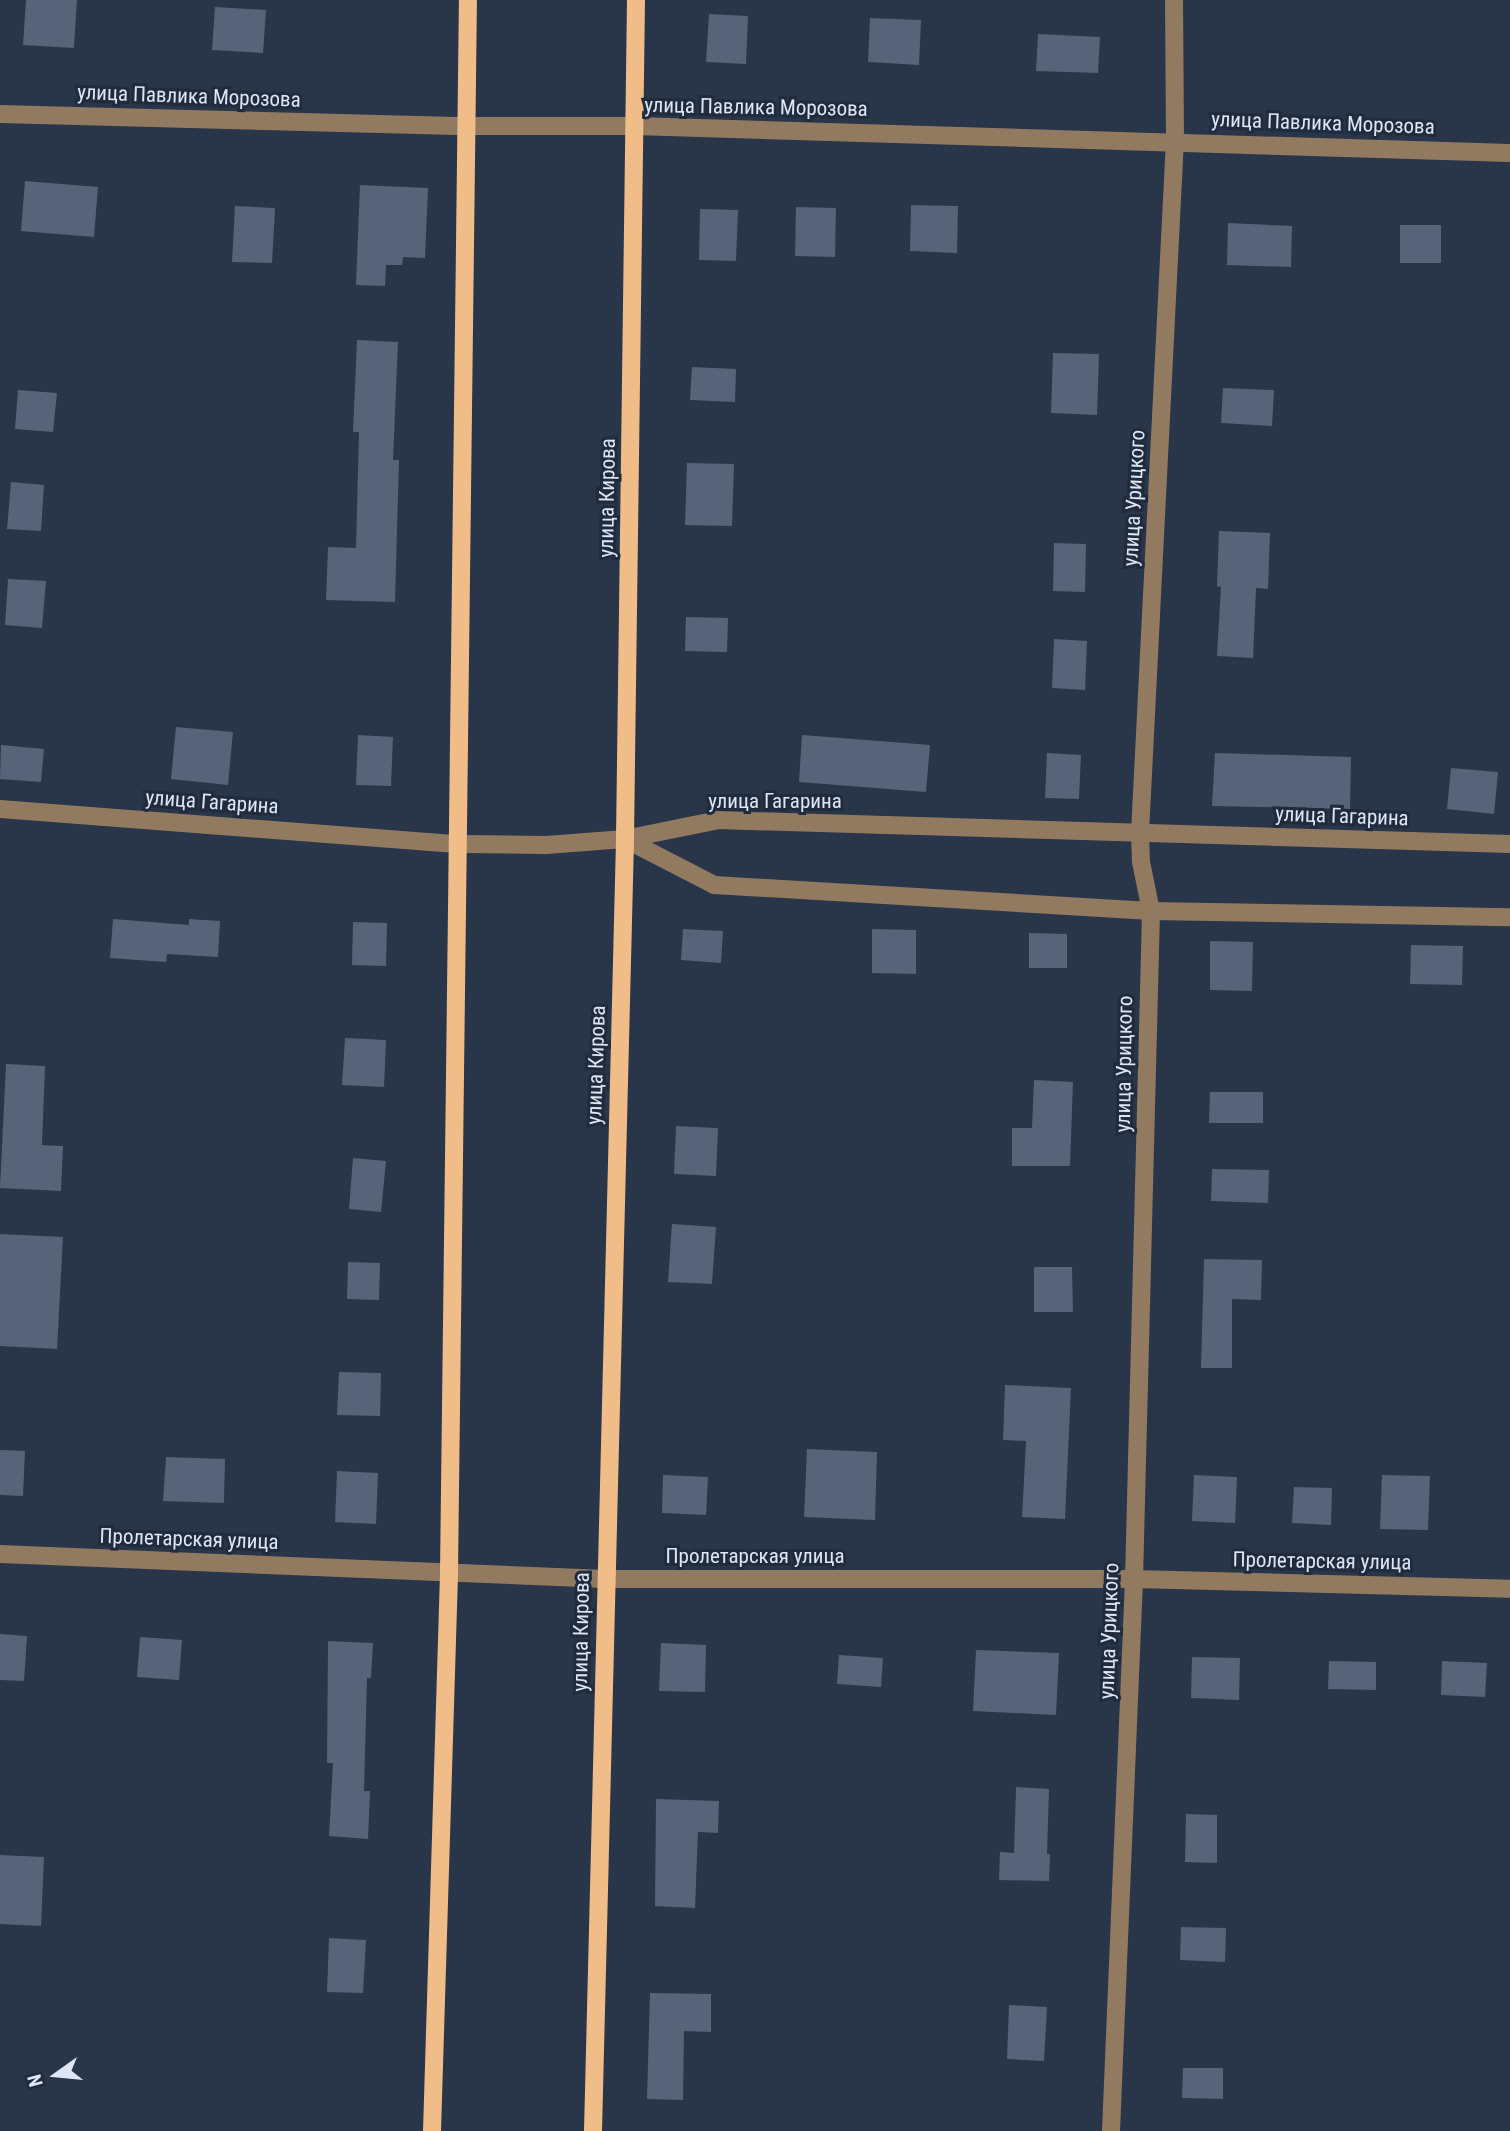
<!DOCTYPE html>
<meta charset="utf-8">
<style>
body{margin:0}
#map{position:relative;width:1510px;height:2131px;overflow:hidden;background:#293549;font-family:"Roboto Condensed",sans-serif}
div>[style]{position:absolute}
.building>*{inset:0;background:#566379}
.minor>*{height:18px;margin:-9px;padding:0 9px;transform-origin:9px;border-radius:9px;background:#927a61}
.major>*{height:18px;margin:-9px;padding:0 9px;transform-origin:9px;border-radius:9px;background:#f0bd89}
span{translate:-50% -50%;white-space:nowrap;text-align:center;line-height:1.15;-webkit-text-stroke:6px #202b3e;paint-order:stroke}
.street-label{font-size:21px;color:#dee6f3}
.north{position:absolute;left:21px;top:2040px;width:70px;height:70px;-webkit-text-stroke:5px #202b3e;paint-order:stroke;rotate:255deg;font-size:19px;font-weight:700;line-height:28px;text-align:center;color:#dee6f3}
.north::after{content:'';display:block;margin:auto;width:24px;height:32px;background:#dee6f3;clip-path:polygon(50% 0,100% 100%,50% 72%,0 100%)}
</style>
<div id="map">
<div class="building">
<i style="clip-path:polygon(26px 0,77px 0,74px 48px,23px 45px)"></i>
<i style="clip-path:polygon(215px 7px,266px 10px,263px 53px,212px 50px)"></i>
<i style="clip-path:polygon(709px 14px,748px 16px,746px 64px,706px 62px)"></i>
<i style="clip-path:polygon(870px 18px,921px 20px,919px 65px,868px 62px)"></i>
<i style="clip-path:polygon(1038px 34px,1100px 37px,1098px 73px,1036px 71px)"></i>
<i style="clip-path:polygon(25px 181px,98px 187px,94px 237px,21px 231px)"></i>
<i style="clip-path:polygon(360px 185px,428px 188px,425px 258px,403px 257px,402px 265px,386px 265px,385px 286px,356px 285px)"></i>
<i style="clip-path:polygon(911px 205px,958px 206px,957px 253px,910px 251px)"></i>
<i style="clip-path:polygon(235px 206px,275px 208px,272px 263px,232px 262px)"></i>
<i style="clip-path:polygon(796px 207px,836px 208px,835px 257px,795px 256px)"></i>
<i style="clip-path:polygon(700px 209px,738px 210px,736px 261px,699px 260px)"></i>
<i style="clip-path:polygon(1228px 223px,1292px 226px,1291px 267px,1227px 265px)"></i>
<i style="clip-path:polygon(1400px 225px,1441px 225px,1441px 263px,1400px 263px)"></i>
<i style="clip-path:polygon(357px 340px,398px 342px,393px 460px,399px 460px,395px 602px,326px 600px,328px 547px,356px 548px,359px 432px,353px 432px)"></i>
<i style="clip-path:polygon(1053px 353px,1099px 354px,1097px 415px,1051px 413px)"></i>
<i style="clip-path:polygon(692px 367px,736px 369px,735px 402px,690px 400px)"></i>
<i style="clip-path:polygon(1223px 388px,1274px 390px,1272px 426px,1221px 423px)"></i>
<i style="clip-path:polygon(18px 390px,57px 393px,53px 432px,15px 429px)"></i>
<i style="clip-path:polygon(687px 463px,734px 464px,732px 526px,685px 525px)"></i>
<i style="clip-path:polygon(11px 482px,44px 485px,41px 531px,7px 529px)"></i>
<i style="clip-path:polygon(1219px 531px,1270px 533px,1268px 589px,1256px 588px,1253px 658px,1217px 656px,1221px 587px,1217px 586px)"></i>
<i style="clip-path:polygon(1054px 543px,1086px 544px,1085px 592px,1053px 591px)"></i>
<i style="clip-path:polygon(8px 579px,46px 581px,42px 628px,5px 625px)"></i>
<i style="clip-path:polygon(686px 617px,728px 618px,727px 652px,685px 651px)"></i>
<i style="clip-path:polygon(1054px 639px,1087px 641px,1085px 690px,1052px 688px)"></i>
<i style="clip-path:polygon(176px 727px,233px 732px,228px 785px,171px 779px)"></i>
<i style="clip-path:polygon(358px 735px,393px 737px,391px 786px,356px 785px)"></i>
<i style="clip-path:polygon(802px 735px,930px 745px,926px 792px,799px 782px)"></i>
<i style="clip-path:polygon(1px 745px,44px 749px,41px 782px,0 779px)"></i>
<i style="clip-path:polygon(1047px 753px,1081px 755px,1079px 799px,1045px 798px)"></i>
<i style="clip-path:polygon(1215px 753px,1351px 757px,1350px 809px,1212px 806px)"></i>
<i style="clip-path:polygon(1451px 768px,1498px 772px,1494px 814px,1447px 809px)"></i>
<i style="clip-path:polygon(113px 919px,189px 925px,189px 919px,220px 921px,218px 957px,167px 954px,166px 962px,110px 958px)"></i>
<i style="clip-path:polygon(353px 922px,387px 923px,386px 966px,352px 965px)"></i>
<i style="clip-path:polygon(683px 929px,723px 931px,721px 963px,681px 960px)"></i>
<i style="clip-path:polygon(872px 929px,916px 930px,916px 974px,872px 973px)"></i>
<i style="clip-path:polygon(1029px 933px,1067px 934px,1067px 968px,1029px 968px)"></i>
<i style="clip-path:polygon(1210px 941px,1253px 942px,1252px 991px,1210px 990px)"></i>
<i style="clip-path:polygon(1411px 945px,1463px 946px,1462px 985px,1410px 984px)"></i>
<i style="clip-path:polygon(345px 1038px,386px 1040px,384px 1087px,342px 1085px)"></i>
<i style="clip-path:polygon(6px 1064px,45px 1066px,42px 1145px,63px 1146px,61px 1191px,0 1188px)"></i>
<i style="clip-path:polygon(1034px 1080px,1073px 1082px,1070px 1166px,1012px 1166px,1012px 1128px,1032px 1128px)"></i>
<i style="clip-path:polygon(1210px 1092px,1263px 1092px,1263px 1123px,1209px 1123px)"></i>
<i style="clip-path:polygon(676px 1126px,718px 1128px,716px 1176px,674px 1174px)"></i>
<i style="clip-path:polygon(353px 1158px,386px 1161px,381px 1212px,349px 1209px)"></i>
<i style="clip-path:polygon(1212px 1169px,1269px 1170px,1268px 1203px,1211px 1201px)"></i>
<i style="clip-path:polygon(672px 1224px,716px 1227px,712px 1284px,668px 1282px)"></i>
<i style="clip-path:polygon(0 1234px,63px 1237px,57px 1349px,0 1346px)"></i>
<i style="clip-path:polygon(1204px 1259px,1262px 1260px,1261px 1300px,1232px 1299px,1232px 1368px,1201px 1368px)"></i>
<i style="clip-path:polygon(348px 1262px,380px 1263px,379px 1300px,347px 1299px)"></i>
<i style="clip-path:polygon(1034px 1267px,1072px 1267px,1073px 1312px,1034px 1312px)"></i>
<i style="clip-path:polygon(339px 1372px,381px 1373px,380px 1416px,337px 1415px)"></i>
<i style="clip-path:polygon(1005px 1385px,1071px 1388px,1065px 1519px,1022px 1517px,1026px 1441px,1003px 1440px)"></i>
<i style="clip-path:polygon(807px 1449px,877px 1452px,875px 1520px,804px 1517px)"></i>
<i style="clip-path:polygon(0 1450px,25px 1451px,23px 1496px,0 1495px)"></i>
<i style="clip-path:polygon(166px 1457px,225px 1459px,224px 1503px,163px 1501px)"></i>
<i style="clip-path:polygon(337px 1471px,378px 1473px,376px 1524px,335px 1522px)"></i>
<i style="clip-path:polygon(663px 1475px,708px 1477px,706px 1515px,662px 1513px)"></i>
<i style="clip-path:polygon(1194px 1475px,1237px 1477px,1235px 1523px,1192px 1521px)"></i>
<i style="clip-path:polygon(1382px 1475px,1430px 1476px,1428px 1530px,1380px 1529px)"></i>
<i style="clip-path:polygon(1294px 1487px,1332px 1488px,1331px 1525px,1292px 1523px)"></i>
<i style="clip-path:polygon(0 1634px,27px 1636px,24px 1681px,0 1680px)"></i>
<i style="clip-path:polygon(140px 1637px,182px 1640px,179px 1680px,137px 1677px)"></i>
<i style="clip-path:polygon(328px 1641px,373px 1643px,371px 1678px,367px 1678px,364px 1791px,370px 1791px,368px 1839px,329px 1836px,333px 1763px,327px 1763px)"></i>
<i style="clip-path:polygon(661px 1643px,706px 1645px,705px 1692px,659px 1691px)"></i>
<i style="clip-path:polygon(976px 1650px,1059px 1653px,1056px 1715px,973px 1711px)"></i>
<i style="clip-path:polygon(839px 1655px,883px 1658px,881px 1687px,837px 1684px)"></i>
<i style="clip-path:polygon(1192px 1657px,1240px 1658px,1239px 1700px,1191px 1698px)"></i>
<i style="clip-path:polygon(1329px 1661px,1376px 1662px,1376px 1690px,1328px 1689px)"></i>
<i style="clip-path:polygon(1442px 1661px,1487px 1663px,1485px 1697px,1441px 1695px)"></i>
<i style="clip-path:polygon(1016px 1787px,1049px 1789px,1047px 1854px,1050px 1854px,1049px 1881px,999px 1880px,1000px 1852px,1014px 1853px)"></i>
<i style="clip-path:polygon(656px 1799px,719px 1801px,718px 1833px,698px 1832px,695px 1908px,655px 1906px)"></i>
<i style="clip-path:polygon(1186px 1814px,1217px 1815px,1217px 1863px,1185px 1862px)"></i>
<i style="clip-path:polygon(0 1855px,44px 1857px,41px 1926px,0 1924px)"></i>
<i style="clip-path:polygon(1181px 1927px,1226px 1928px,1225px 1962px,1180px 1960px)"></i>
<i style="clip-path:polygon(329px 1938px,366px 1940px,363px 1993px,327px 1992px)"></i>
<i style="clip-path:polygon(650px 1993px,711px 1994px,711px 2032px,684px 2031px,683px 2100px,647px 2099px)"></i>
<i style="clip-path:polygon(1009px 2005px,1047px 2007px,1044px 2061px,1007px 2059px)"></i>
<i style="clip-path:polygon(1183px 2068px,1223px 2068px,1223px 2099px,1182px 2098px)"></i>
</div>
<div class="minor">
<i style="left:0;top:114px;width:466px;rotate:1.5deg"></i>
<i style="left:466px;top:126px;width:169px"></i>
<i style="left:635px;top:126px;width:875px;rotate:1.77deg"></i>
<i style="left:0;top:809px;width:461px;rotate:4.4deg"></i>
<i style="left:460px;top:844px;width:86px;rotate:0.7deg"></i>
<i style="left:546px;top:845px;width:79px;rotate:-4.3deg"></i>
<i style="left:625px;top:839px;width:95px;rotate:-11.5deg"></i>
<i style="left:718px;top:820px;width:792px;rotate:1.74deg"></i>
<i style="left:625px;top:839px;width:100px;rotate:27.3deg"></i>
<i style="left:714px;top:885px;width:438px;rotate:3.4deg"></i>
<i style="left:1151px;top:911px;width:359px;rotate:1deg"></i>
<i style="left:0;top:1554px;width:606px;rotate:2.37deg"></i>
<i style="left:605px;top:1579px;width:529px"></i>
<i style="left:1134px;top:1579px;width:376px;rotate:1.5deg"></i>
<i style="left:1111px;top:2131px;width:552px;rotate:-87.61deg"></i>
<i style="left:1134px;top:1579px;width:668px;rotate:-88.54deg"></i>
<i style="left:1151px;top:911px;width:50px;rotate:-101.5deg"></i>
<i style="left:1141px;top:862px;width:29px;rotate:-92deg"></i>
<i style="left:1140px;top:833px;width:694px;rotate:-87.11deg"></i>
<i style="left:1175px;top:140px;width:140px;rotate:-90.4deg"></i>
</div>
<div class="major">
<i style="left:432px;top:2131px;width:558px;rotate:-88.25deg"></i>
<i style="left:449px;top:1573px;width:1573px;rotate:-89.31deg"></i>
<i style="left:593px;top:2131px;width:1292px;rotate:-88.58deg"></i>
<i style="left:625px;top:839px;width:839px;rotate:-89.25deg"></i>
</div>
<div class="street-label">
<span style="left:189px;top:96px;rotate:2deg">улица Павлика Морозова</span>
<span style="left:756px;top:107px;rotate:1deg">улица Павлика Морозова</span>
<span style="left:1323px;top:123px;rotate:2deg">улица Павлика Морозова</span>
<span style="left:607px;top:498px;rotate:-89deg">улица Кирова</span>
<span style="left:1134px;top:498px;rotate:-87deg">улица Урицкого</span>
<span style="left:775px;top:801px">улица Гагарина</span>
<span style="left:212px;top:802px;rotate:4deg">улица Гагарина</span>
<span style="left:1342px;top:816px;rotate:2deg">улица Гагарина</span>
<span style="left:1124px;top:1064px;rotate:-89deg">улица Урицкого</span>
<span style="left:596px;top:1065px;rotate:-88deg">улица Кирова</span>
<span style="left:189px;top:1539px;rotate:2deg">Пролетарская улица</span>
<span style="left:755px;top:1556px">Пролетарская улица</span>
<span style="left:1322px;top:1561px;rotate:1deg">Пролетарская улица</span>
<span style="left:1109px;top:1631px;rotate:-88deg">улица Урицкого</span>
<span style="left:581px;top:1632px;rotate:-89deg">улица Кирова</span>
</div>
<div class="north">N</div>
</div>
